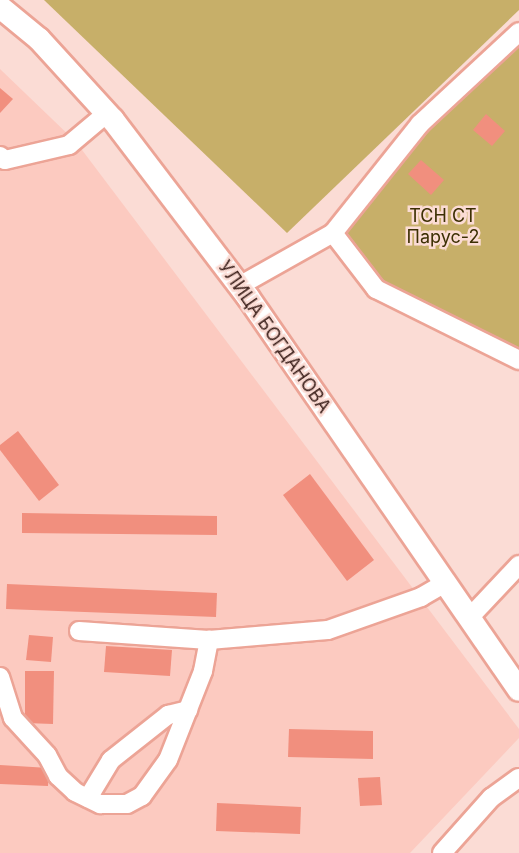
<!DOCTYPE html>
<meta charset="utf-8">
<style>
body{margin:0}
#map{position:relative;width:519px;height:853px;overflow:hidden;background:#fbdcd5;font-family:Inter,sans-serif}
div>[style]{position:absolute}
.built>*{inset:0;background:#fccac0}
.green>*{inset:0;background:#c7af69}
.building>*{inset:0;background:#f18f7e}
.roads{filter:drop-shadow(2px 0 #eca496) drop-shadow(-2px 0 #eca496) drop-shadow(0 2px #eca496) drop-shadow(0 -2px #eca496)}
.minor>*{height:18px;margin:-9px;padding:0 9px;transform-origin:9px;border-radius:9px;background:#fff}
.major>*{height:22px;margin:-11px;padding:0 11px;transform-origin:11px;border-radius:11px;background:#fff}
span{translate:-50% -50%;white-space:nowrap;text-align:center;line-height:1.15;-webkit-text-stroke:5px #fbdcd5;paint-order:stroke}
.park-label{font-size:18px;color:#3c2f03}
.street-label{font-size:18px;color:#3c201b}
</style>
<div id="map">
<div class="built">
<i style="clip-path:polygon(0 69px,76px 142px,519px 729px,519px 738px,410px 853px,0 853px)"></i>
</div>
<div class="green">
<i style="clip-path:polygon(44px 0,519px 0,519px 10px,287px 233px)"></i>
<i style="clip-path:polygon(519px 41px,519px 349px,382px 280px,342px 234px,428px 123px)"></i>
</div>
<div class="building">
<i style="clip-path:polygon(0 88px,13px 99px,0 113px)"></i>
<i style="clip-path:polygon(486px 114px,505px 131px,492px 146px,473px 130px)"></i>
<i style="clip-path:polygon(421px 160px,444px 180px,431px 195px,408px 174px)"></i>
<i style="clip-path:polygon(18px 431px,59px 485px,39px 501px,0 450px,0 445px)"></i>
<i style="clip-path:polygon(310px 474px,374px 560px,347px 581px,283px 495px)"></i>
<i style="clip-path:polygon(22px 513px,217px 516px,217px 535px,22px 533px)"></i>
<i style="clip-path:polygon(7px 584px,217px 593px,216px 617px,6px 609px)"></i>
<i style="clip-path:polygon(29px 635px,53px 637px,51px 662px,26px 660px)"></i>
<i style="clip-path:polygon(106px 646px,172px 650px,170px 676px,104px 672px)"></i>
<i style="clip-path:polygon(25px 671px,54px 671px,53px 724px,25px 723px)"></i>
<i style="clip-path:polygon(289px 729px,373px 731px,373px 759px,288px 757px)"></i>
<i style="clip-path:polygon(0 765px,49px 768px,48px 786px,0 784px)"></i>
<i style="clip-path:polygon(380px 777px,382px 805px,360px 806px,358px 778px)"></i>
<i style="clip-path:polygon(217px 803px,301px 807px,300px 834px,216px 831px)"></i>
</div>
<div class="roads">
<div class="minor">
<i style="left:0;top:156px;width:6px;rotate:39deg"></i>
<i style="left:5px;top:160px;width:66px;rotate:-13.2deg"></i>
<i style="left:69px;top:145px;width:50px;rotate:-40.1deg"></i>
<i style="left:333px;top:233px;width:71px;rotate:52.5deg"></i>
<i style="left:376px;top:289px;width:160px;rotate:26.4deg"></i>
<i style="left:239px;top:286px;width:108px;rotate:-29.4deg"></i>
<i style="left:333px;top:233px;width:139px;rotate:-51.4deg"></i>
<i style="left:420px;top:124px;width:135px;rotate:-42.9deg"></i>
<i style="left:469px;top:618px;width:73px;rotate:-46.7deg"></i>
<i style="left:79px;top:631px;width:130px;rotate:4deg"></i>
<i style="left:209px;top:640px;width:119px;rotate:-4.8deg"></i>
<i style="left:328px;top:630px;width:99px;rotate:-19.5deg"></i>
<i style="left:421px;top:597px;width:28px;rotate:-30deg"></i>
<i style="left:0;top:677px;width:43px;rotate:72.4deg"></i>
<i style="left:13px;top:718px;width:50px;rotate:47.4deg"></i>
<i style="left:47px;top:755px;width:24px;rotate:62deg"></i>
<i style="left:58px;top:776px;width:23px;rotate:43deg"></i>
<i style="left:75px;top:792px;width:28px;rotate:26deg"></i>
<i style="left:100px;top:804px;width:27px"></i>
<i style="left:127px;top:804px;width:17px;rotate:-28deg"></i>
<i style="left:142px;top:796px;width:44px;rotate:-54.2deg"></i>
<i style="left:168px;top:760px;width:96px;rotate:-68.5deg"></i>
<i style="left:203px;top:671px;width:32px;rotate:-79deg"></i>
<i style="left:88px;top:798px;width:44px;rotate:-58.8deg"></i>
<i style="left:111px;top:760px;width:73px;rotate:-38.3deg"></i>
<i style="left:168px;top:715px;width:21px;rotate:-14deg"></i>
<i style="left:442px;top:853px;width:74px;rotate:-48.3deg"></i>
<i style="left:491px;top:798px;width:34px;rotate:-36deg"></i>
</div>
<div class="major">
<i style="left:0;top:7px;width:50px;rotate:39.4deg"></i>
<i style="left:39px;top:39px;width:110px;rotate:47.6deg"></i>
<i style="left:113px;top:120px;width:223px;rotate:52.7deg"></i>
<i style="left:248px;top:297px;width:477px;rotate:55.4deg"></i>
</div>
</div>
<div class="park-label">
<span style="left:443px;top:227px">ТСН СТ<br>Парус-2</span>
</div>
<div class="street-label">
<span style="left:274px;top:337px;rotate:55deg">УЛИЦА БОГДАНОВА</span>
</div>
</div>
